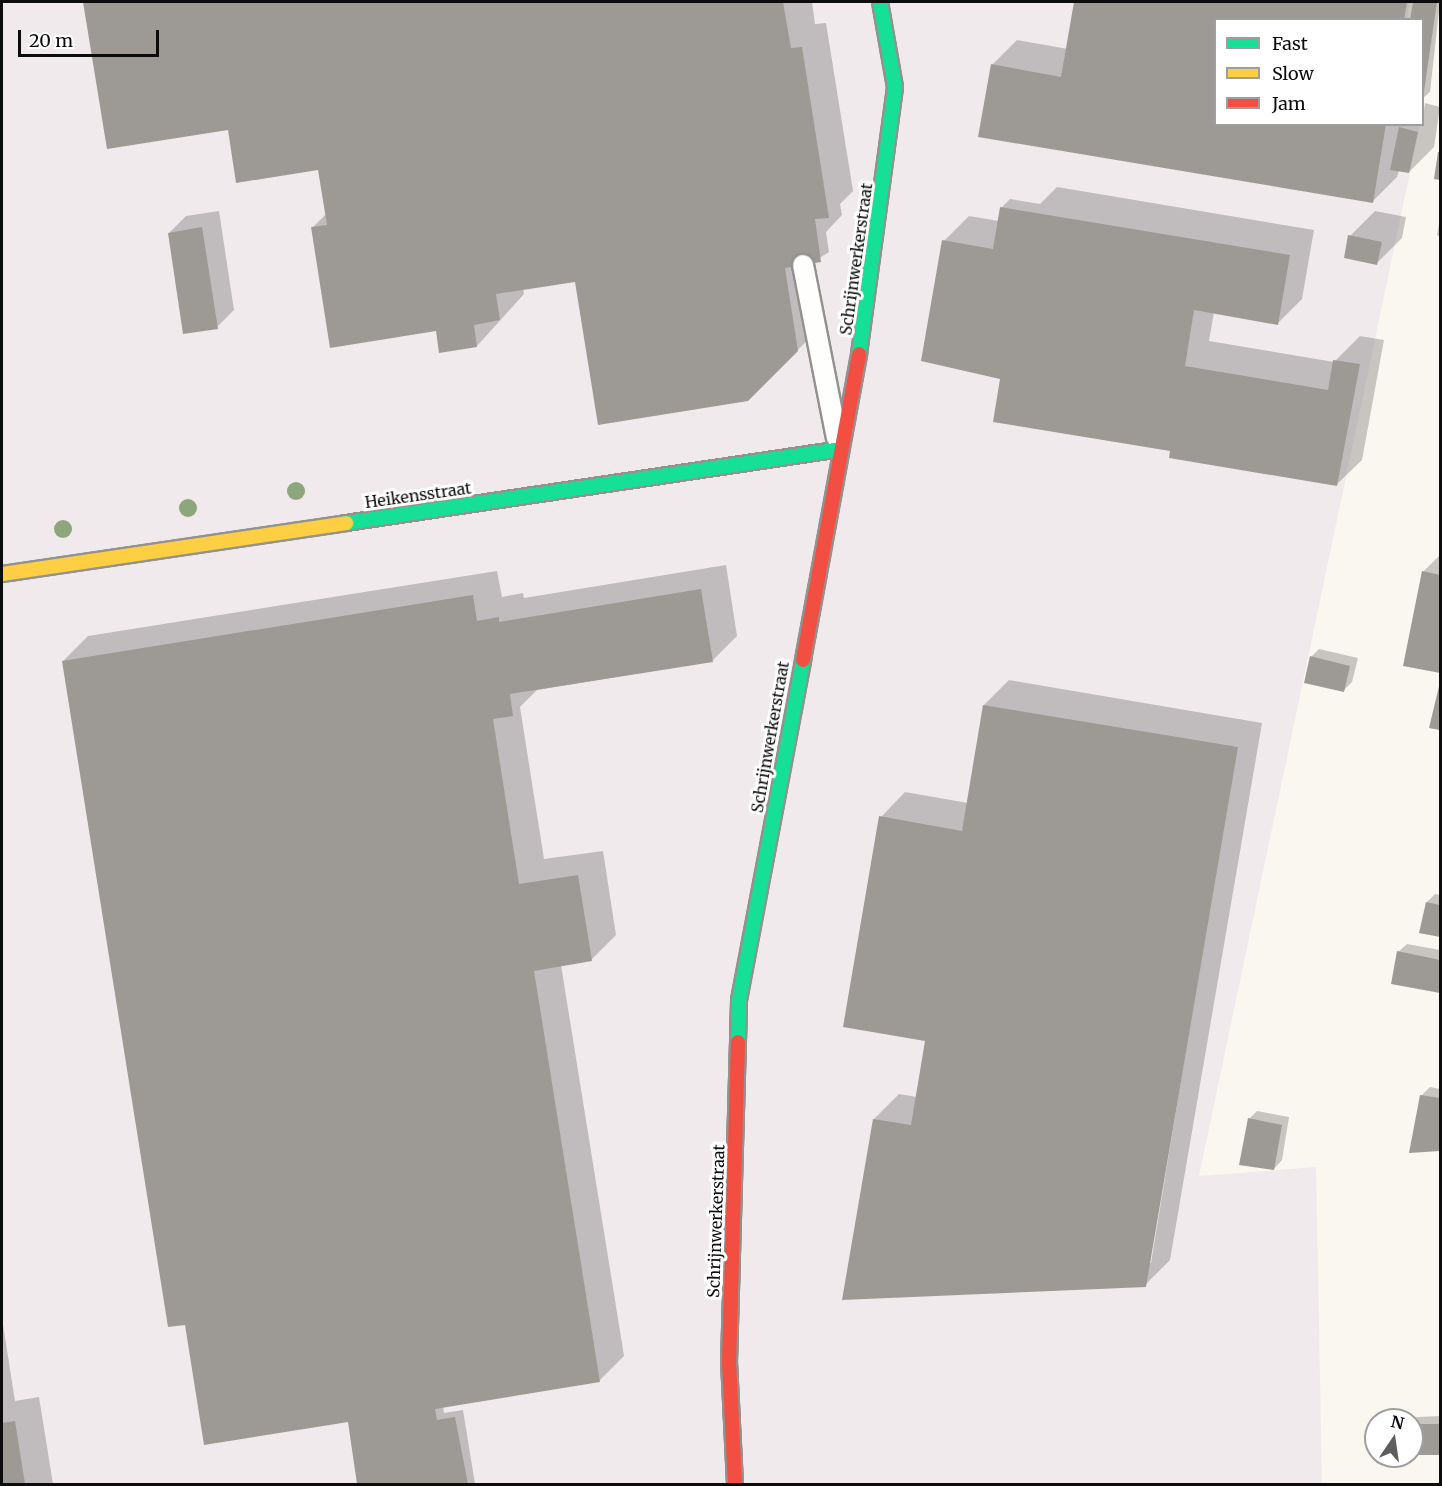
<!DOCTYPE html>
<style>
body{margin:0}
#map{position:relative;width:1442px;height:1486px;overflow:hidden;background:#faf7f0;font-family:Merriweather,serif}
div>[style]{position:absolute}
.industrial>*{inset:0;background:#f1eaed}
.shadow>*{inset:0;background:#0003}
.building>*{inset:0;background:#9d9a96}
.roads{filter:drop-shadow(2px 0 #93928f) drop-shadow(-2px 0 #93928f) drop-shadow(0 2px #93928f) drop-shadow(0 -2px #93928f)}
.lane>*{height:20px;margin:-10px;padding:0 10px;transform-origin:10px;border-radius:10px;background:#fefefd}
.fast>*{height:14px;margin:-7px;padding:0 7px;transform-origin:7px;border-radius:7px;background:#16e098}
.slow>*{height:14px;margin:-7px;padding:0 7px;transform-origin:7px;border-radius:7px;background:#ffcf43}
.jam>*{height:14px;margin:-7px;padding:0 7px;transform-origin:7px;border-radius:7px;background:#f24e42}
.trees>*{width:18px;height:18px;margin:-9px;border-radius:50%;background:#8da67c}
span{translate:-50% -50%;white-space:nowrap;text-align:center;line-height:1.15;-webkit-text-stroke:6px #fff;paint-order:stroke}
.street-label{font-size:16px;color:#0c0c0c}
.frame{position:absolute;inset:0;border:3px solid #0c0c0c;pointer-events:none}
.legend{position:absolute;left:1214px;top:18px;width:210px;height:108px;box-sizing:border-box;background:#fff;border:2px solid #9e9e9e;margin:0;padding:8px 10px;list-style:none;font-size:18px;color:#0c0c0c}
.legend li{display:flex;align-items:center;gap:12px;height:30px}
.legend b{width:30px;border:2px solid #9e9e9e}
.north{position:absolute;left:1364px;top:1408px;width:60px;height:60px;box-sizing:border-box;background:#fff;border:2px solid #9e9e9e;border-radius:50%;rotate:13deg;font-size:16px;font-weight:700;line-height:24px;text-align:center;color:#0c0c0c}
.north::after{content:'';display:block;margin:auto;width:21px;height:27px;background:#5f5e5c;clip-path:polygon(50% 0,100% 100%,50% 72%,0 100%)}
.scale{position:absolute;left:18px;top:30px;width:141px;height:27px;box-sizing:border-box;border:3px solid #0c0c0c;border-top:0;padding-left:8px;font-size:18px;line-height:21px;white-space:nowrap;color:#0c0c0c;-webkit-text-stroke:4px #fff;paint-order:stroke}
</style>
<div id="map">
<div class="industrial">
<i style="clip-path:polygon(2px 2px,1409px 2px,1407px 19px,1216px 20px,1216px 124px,1420px 125px,1199px 1176px,1316px 1167px,1322px 1484px,2px 1484px)"></i>
</div>
<div class="shadow">
<i style="clip-path:polygon(85px 2px,812px 2px,815px 24px,826px 23px,853px 191px,840px 204px,842px 215px,826px 232px,829px 252px,813px 262px,823px 325px,747px 400px,576px 280px,523px 288px,524px 294px,477px 346px,437px 329px,313px 227px,327px 213px,320px 168px,229px 129px,108px 147px)"></i>
<i style="clip-path:polygon(1076px 2px,1440px 2px,1430px 92px,1422px 99px,1422px 20px,1216px 20px,1216px 124px,1422px 124px,1425px 103px,1440px 107px,1434px 147px,1409px 172px,1399px 170px,1397px 177px,1372px 202px,992px 65px,1017px 40px,1068px 49px)"></i>
<i style="clip-path:polygon(1057px 187px,1314px 230px,1302px 299px,1277px 324px,1214px 312px,1209px 341px,1334px 362px,1360px 336px,1384px 340px,1362px 460px,1337px 484px,1172px 449px,1002px 378px,944px 241px,969px 216px,999px 221px,1002px 207px,1010px 199px,1040px 204px)"></i>
<i style="clip-path:polygon(219px 211px,234px 310px,217px 327px,169px 233px,186px 216px)"></i>
<i style="clip-path:polygon(1375px 211px,1406px 217px,1402px 238px,1377px 263px,1350px 236px)"></i>
<i style="clip-path:polygon(1440px 218px,1440px 237px,1437px 235px)"></i>
<i style="clip-path:polygon(1440px 555px,1440px 671px,1405px 665px,1423px 572px)"></i>
<i style="clip-path:polygon(726px 565px,737px 636px,712px 661px,537px 690px,520px 707px,544px 859px,603px 851px,616px 935px,591px 960px,561px 965px,624px 1356px,599px 1381px,443px 1406px,444px 1413px,463px 1410px,475px 1484px,359px 1484px,350px 1423px,187px 1323px,63px 661px,88px 636px,497px 571px,502px 597px,523px 593px,524px 598px)"></i>
<i style="clip-path:polygon(1319px 649px,1358px 658px,1352px 682px,1344px 690px,1311px 657px)"></i>
<i style="clip-path:polygon(evenodd,1009px 680px,1262px 723px,1170px 1260px,1145px 1285px,874px 1119px,899px 1094px,917px 1097px,927px 1040px,881px 817px,905px 792px,968px 803px,984px 705px,1009px 680px,1237px 740px,1151px 1263px,1148px 1263px,1237px 740px)"></i>
<i style="clip-path:polygon(1440px 685px,1440px 729px,1431px 727px)"></i>
<i style="clip-path:polygon(1435px 894px,1440px 895px,1440px 936px,1421px 932px,1427px 902px)"></i>
<i style="clip-path:polygon(1407px 944px,1440px 950px,1440px 991px,1393px 983px,1398px 952px)"></i>
<i style="clip-path:polygon(1430px 1087px,1440px 1089px,1440px 1149px,1411px 1152px,1422px 1095px)"></i>
<i style="clip-path:polygon(1257px 1111px,1289px 1117px,1282px 1160px,1274px 1169px,1249px 1119px)"></i>
<i style="clip-path:polygon(2px 1318px,15px 1401px,39px 1397px,53px 1484px,2px 1484px)"></i>
<i style="clip-path:polygon(1440px 1416px,1440px 1453px,1412px 1453px,1412px 1421px,1417px 1417px)"></i>
</div>
<div class="building">
<i style="clip-path:polygon(83px 2px,783px 2px,791px 48px,802px 47px,829px 218px,815px 219px,821px 262px,785px 268px,798px 351px,748px 401px,598px 425px,575px 282px,496px 294px,500px 320px,474px 325px,477px 347px,439px 353px,436px 331px,330px 348px,311px 227px,327px 225px,318px 170px,236px 183px,228px 130px,107px 149px)"></i>
<i style="clip-path:polygon(1074px 2px,1407px 2px,1404px 20px,1216px 20px,1216px 124px,1386px 124px,1373px 203px,978px 137px,991px 64px,1061px 77px)"></i>
<i style="clip-path:polygon(1413px 2px,1437px 2px,1424px 91px,1422px 20px,1410px 20px)"></i>
<i style="clip-path:polygon(1399px 127px,1418px 132px,1409px 173px,1390px 170px)"></i>
<i style="clip-path:polygon(1438px 152px,1440px 152px,1440px 180px,1434px 179px)"></i>
<i style="clip-path:polygon(1000px 207px,1290px 255px,1278px 325px,1194px 310px,1185px 366px,1328px 390px,1333px 360px,1360px 364px,1337px 486px,1169px 458px,1170px 451px,993px 422px,1000px 379px,921px 361px,942px 240px,993px 249px)"></i>
<i style="clip-path:polygon(202px 227px,218px 329px,183px 334px,168px 233px)"></i>
<i style="clip-path:polygon(1348px 235px,1382px 242px,1377px 265px,1344px 258px)"></i>
<i style="clip-path:polygon(1422px 571px,1440px 575px,1440px 673px,1403px 666px)"></i>
<i style="clip-path:polygon(701px 589px,713px 662px,510px 694px,513px 716px,493px 719px,519px 884px,578px 875px,592px 961px,534px 971px,600px 1382px,435px 1409px,437px 1420px,455px 1417px,468px 1484px,357px 1484px,348px 1422px,204px 1445px,185px 1325px,168px 1327px,62px 661px,473px 595px,477px 621px,499px 617px,499px 622px)"></i>
<i style="clip-path:polygon(1310px 656px,1350px 666px,1344px 692px,1304px 683px)"></i>
<i style="clip-path:polygon(1440px 682px,1440px 730px,1429px 728px)"></i>
<i style="clip-path:polygon(983px 705px,1238px 747px,1146px 1287px,842px 1300px,873px 1119px,911px 1125px,925px 1041px,843px 1027px,879px 816px,962px 831px)"></i>
<i style="clip-path:polygon(1426px 902px,1440px 905px,1440px 937px,1419px 933px)"></i>
<i style="clip-path:polygon(1397px 951px,1440px 960px,1440px 993px,1391px 984px)"></i>
<i style="clip-path:polygon(1420px 1095px,1440px 1098px,1440px 1151px,1409px 1153px)"></i>
<i style="clip-path:polygon(1248px 1118px,1282px 1125px,1274px 1170px,1239px 1165px)"></i>
<i style="clip-path:polygon(15px 1421px,25px 1484px,2px 1484px,2px 1423px)"></i>
<i style="clip-path:polygon(1412px 1424px,1440px 1424px,1440px 1455px,1412px 1455px)"></i>
</div>
<div class="roads">
<div class="lane">
<i style="left:803px;top:265px;width:176px;rotate:78.9deg"></i>
</div>
<div class="fast">
<i style="left:859px;top:354px;width:269px;rotate:-82.3deg"></i>
<i style="left:895px;top:87px;width:86px;rotate:-100deg"></i>
<i style="left:346px;top:523px;width:499px;rotate:-8.5deg"></i>
<i style="left:738px;top:1042px;width:42px;rotate:-88.6deg"></i>
<i style="left:739px;top:1000px;width:346px;rotate:-79.3deg"></i>
</div>
<div class="slow">
<i style="left:2px;top:574px;width:348px;rotate:-8.4deg"></i>
</div>
<div class="jam">
<i style="left:803px;top:660px;width:311px;rotate:-79.6deg"></i>
<i style="left:735px;top:1484px;width:121px;rotate:-92.8deg"></i>
<i style="left:729px;top:1363px;width:321px;rotate:-88.4deg"></i>
</div>
</div>
<div class="trees">
<i style="left:296px;top:491px"></i>
<i style="left:188px;top:508px"></i>
<i style="left:63px;top:529px"></i>
</div>
<div class="street-label">
<span style="left:856px;top:259px;rotate:-82deg">Schrijnwerkerstraat</span>
<span style="left:418px;top:495px;rotate:-8deg">Heikensstraat</span>
<span style="left:770px;top:737px;rotate:-80deg">Schrijnwerkerstraat</span>
<span style="left:716px;top:1221px;rotate:-88deg">Schrijnwerkerstraat</span>
</div>
<div class="frame"></div>
<ul class="legend">
<li><b style="height:8px;background:#16e098"></b>Fast</li>
<li><b style="height:8px;background:#ffcf43"></b>Slow</li>
<li><b style="height:8px;background:#f24e42"></b>Jam</li>
</ul>
<div class="north">N</div>
<div class="scale">20 m</div>
</div>
